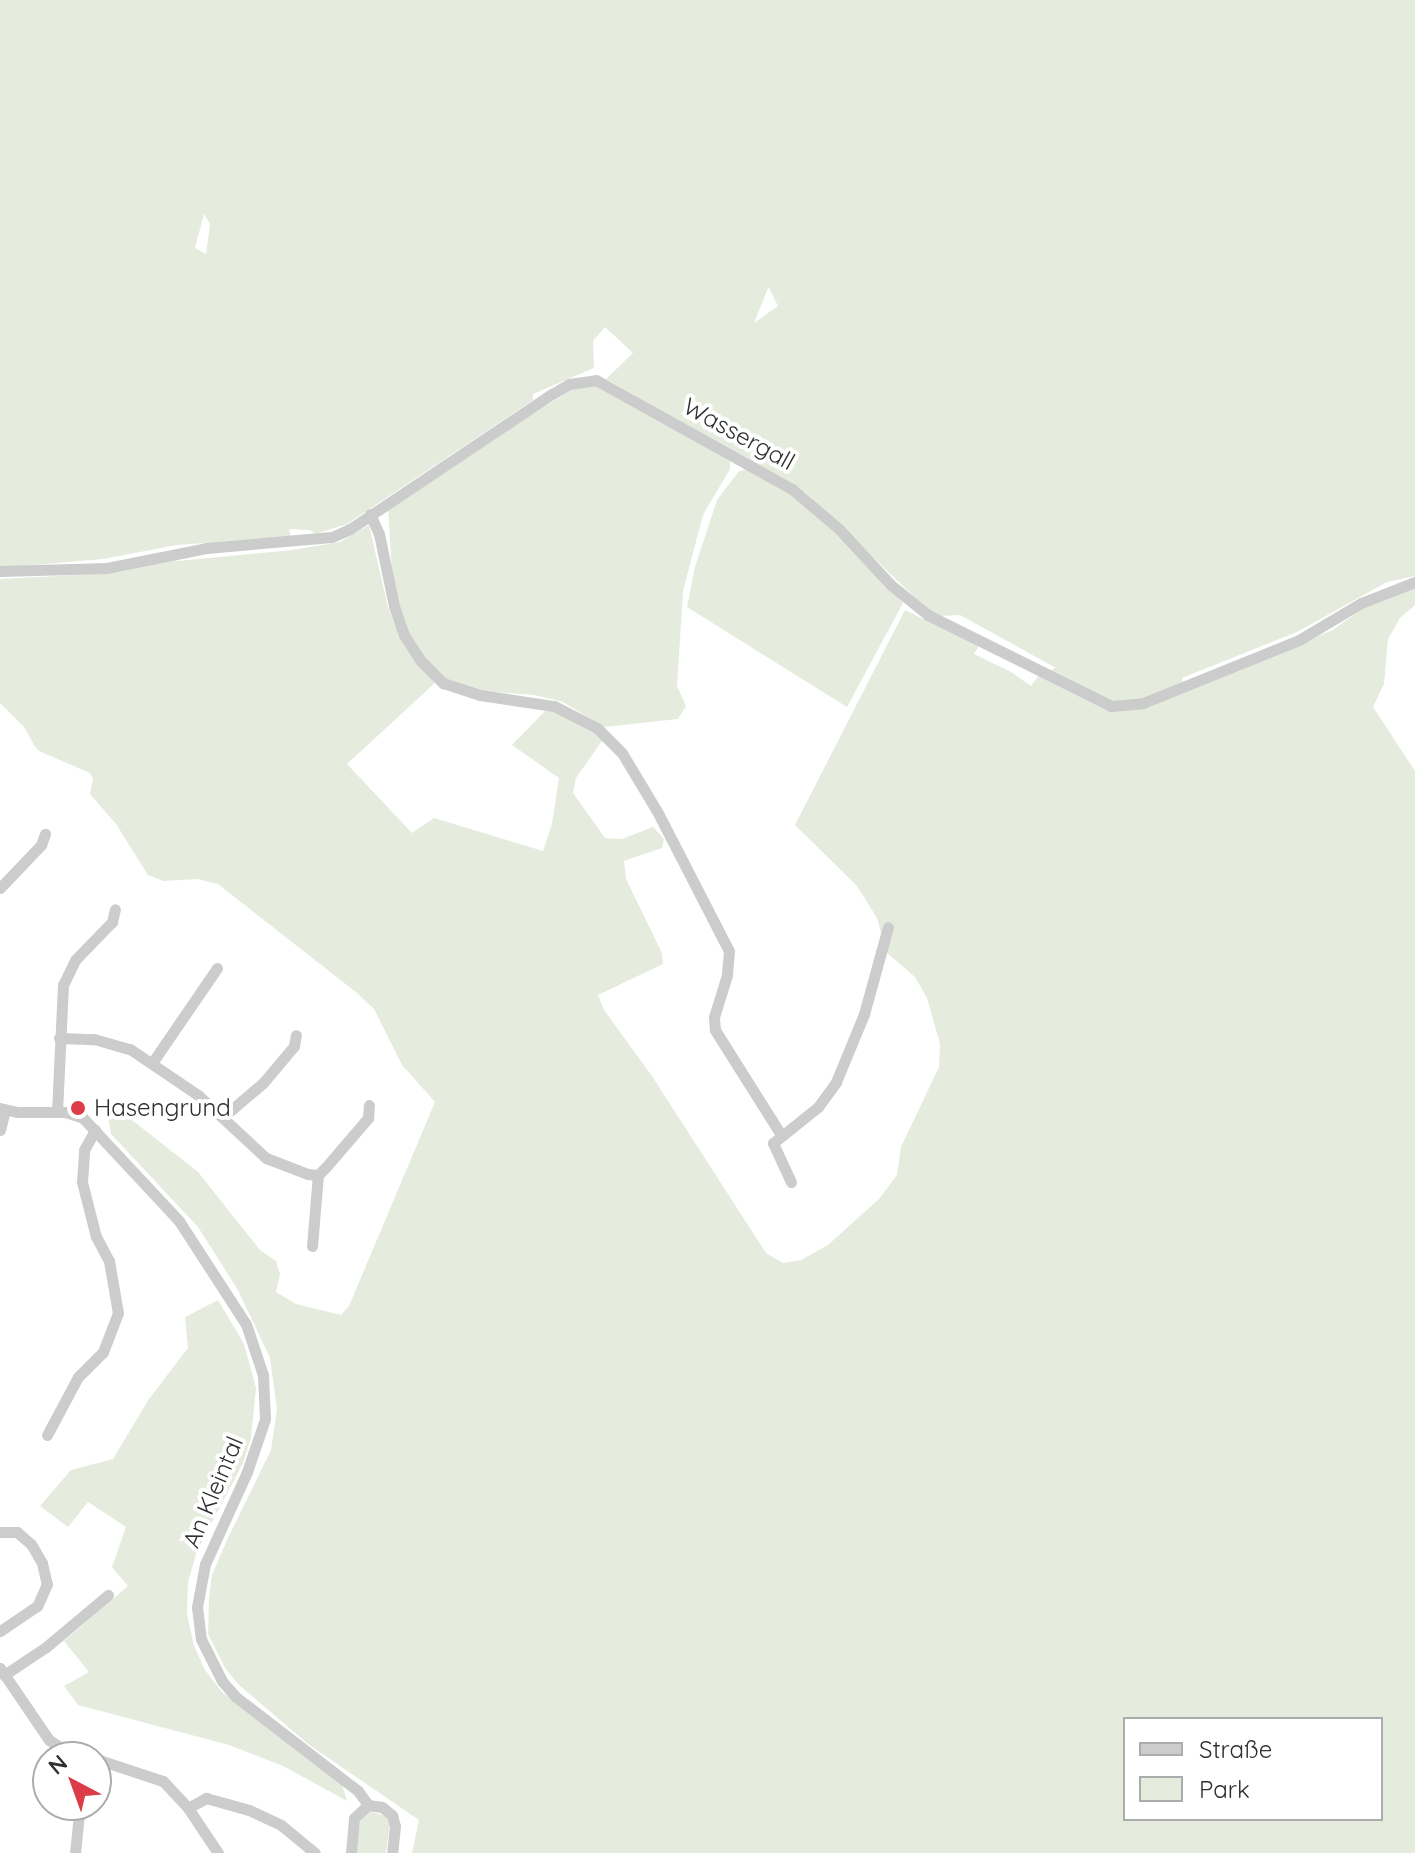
<!DOCTYPE html>
<meta charset="utf-8">
<style>
body{margin:0}
#map{position:relative;width:1415px;height:1853px;overflow:hidden;background:#fff;font-family:Quicksand,sans-serif}
div>[style]{position:absolute}
.green>*{inset:0;background:#e5ecde}
.minor>*{height:11px;margin:-5.5px;padding:0 5.5px;transform-origin:5.5px;border-radius:5.5px;background:#ccc}
.dots>*{width:22px;height:22px;translate:-50% -50%;box-sizing:border-box;border:4px solid #fff;border-radius:50%}
span{translate:-50% -50%;white-space:nowrap;text-align:center;line-height:1.15;-webkit-text-stroke:8px #fff;paint-order:stroke}
.street-label{font-size:24px;color:#2f2f2f}
.poi-label{font-size:24px;color:#2f2f2f}
.left{translate:0 -50%;text-align:left}
.legend{position:absolute;left:1123px;top:1717px;width:260px;height:104px;box-sizing:border-box;background:#fff;border:2px solid #acacac;margin:0;padding:10px 14px;list-style:none;font-size:24px;color:#2f2f2f}
.legend li{display:flex;align-items:center;gap:16px;height:40px}
.legend b{width:40px;border:2px solid #acacac}
.north{position:absolute;left:32px;top:1741px;width:80px;height:80px;box-sizing:border-box;background:#fff;border:2px solid #acacac;border-radius:50%;rotate:319deg;font-size:22px;font-weight:700;line-height:32px;text-align:center;color:#2f2f2f}
.north::after{content:'';display:block;margin:auto;width:28px;height:36px;background:#db3c47;clip-path:polygon(50% 0,100% 100%,50% 72%,0 100%)}
</style>
<div id="map">
<div class="green">
<i style="clip-path:polygon(evenodd,0 0,1415px 0,1415px 576px,1387px 582px,1297px 632px,1182px 678px,1183px 691px,1333px 630px,1370px 603px,1415px 585px,1415px 605px,1400px 618px,1388px 639px,1384px 684px,1373px 707px,1415px 771px,1415px 1853px,412px 1853px,419px 1820px,308px 1744px,239px 1685px,225px 1668px,208px 1634px,209px 1599px,212px 1575px,227px 1540px,271px 1450px,277px 1409px,270px 1358px,238px 1290px,198px 1227px,111px 1134px,108px 1116px,112px 1110px,118px 1109px,198px 1172px,260px 1250px,276px 1261px,280px 1274px,276px 1292px,296px 1304px,341px 1315px,349px 1306px,435px 1102px,402px 1065px,374px 1009px,357px 993px,218px 884px,197px 879px,163px 881px,148px 875px,116px 824px,90px 794px,93px 779px,90px 773px,39px 751px,34px 745px,24px 727px,0 703px,0 579px,115px 573px,167px 562px,292px 550px,340px 542px,369px 525px,388px 607px,400px 636px,436px 682px,347px 764px,412px 833px,434px 818px,543px 851px,552px 824px,559px 778px,512px 745px,547px 709px,604px 738px,576px 778px,573px 793px,605px 838px,622px 839px,653px 827px,664px 839px,662px 848px,624px 861px,626px 879px,662px 953px,663px 964px,598px 995px,604px 1010px,652px 1076px,766px 1253px,783px 1263px,801px 1260px,828px 1245px,879px 1199px,897px 1175px,901px 1147px,939px 1067px,940px 1044px,927px 998px,915px 977px,886px 952px,877px 918px,857px 886px,795px 825px,905px 610px,979px 646px,974px 654px,1011px 672px,1031px 686px,1039px 675px,1056px 668px,960px 615px,941px 616px,927px 609px,806px 493px,606px 379px,633px 353px,605px 327px,593px 341px,594px 368px,533px 394px,533px 400px,347px 524px,315px 534px,310px 530px,289px 529px,291px 537px,177px 545px,103px 559px,0 568px,0 0,204px 214px,210px 224px,206px 254px,195px 248px,204px 214px,0 0,769px 288px,778px 306px,754px 323px,768px 288px,769px 288px,0 0,1125px 1719px,1381px 1719px,1381px 1819px,1125px 1819px,1125px 1719px)"></i>
<i style="clip-path:polygon(599px 385px,730px 461px,730px 469px,703px 515px,683px 591px,677px 686px,686px 706px,678px 719px,604px 727px,563px 702px,534px 695px,483px 691px,446px 679px,420px 653px,401px 618px,392px 575px,388px 505px,576px 387px)"></i>
<i style="clip-path:polygon(749px 469px,772px 481px,826px 521px,903px 603px,847px 707px,687px 607px,695px 567px,717px 500px,739px 471px)"></i>
<i style="clip-path:polygon(218px 1300px,244px 1344px,256px 1388px,251px 1438px,243px 1463px,197px 1551px,188px 1582px,187px 1614px,194px 1646px,205px 1670px,222px 1692px,342px 1785px,347px 1801px,283px 1766px,229px 1745px,78px 1705px,64px 1686px,89px 1672px,64px 1641px,128px 1586px,112px 1567px,126px 1527px,88px 1502px,68px 1527px,40px 1506px,71px 1470px,113px 1459px,149px 1399px,188px 1348px,185px 1317px)"></i>
<i style="clip-path:polygon(368px 1811px,386px 1816px,390px 1824px,386px 1853px,357px 1853px,360px 1820px)"></i>
</div>
<div class="minor">
<i style="left:370px;top:514px;width:22px;rotate:66deg"></i>
<i style="left:379px;top:534px;width:74px;rotate:78.2deg"></i>
<i style="left:394px;top:606px;width:31px;rotate:71deg"></i>
<i style="left:404px;top:635px;width:30px;rotate:57deg"></i>
<i style="left:420px;top:660px;width:33px;rotate:45deg"></i>
<i style="left:443px;top:683px;width:39px;rotate:18deg"></i>
<i style="left:480px;top:695px;width:75px;rotate:8.5deg"></i>
<i style="left:554px;top:706px;width:48px;rotate:27.1deg"></i>
<i style="left:597px;top:728px;width:35px;rotate:45deg"></i>
<i style="left:622px;top:753px;width:70px;rotate:59deg"></i>
<i style="left:658px;top:813px;width:155px;rotate:62.8deg"></i>
<i style="left:729px;top:951px;width:24px;rotate:95deg"></i>
<i style="left:727px;top:975px;width:44px;rotate:107.2deg"></i>
<i style="left:714px;top:1017px;width:13px;rotate:86deg"></i>
<i style="left:715px;top:1030px;width:124px;rotate:57.8deg"></i>
<i style="left:0;top:571px;width:107px;rotate:-1.6deg"></i>
<i style="left:107px;top:568px;width:101px;rotate:-11.4deg"></i>
<i style="left:206px;top:548px;width:126px;rotate:-5deg"></i>
<i style="left:332px;top:537px;width:20px;rotate:-24deg"></i>
<i style="left:350px;top:529px;width:243px;rotate:-33.8deg"></i>
<i style="left:552px;top:394px;width:20px;rotate:-30deg"></i>
<i style="left:569px;top:384px;width:27px;rotate:-8deg"></i>
<i style="left:596px;top:380px;width:224px;rotate:29.1deg"></i>
<i style="left:792px;top:489px;width:62px;rotate:40.4deg"></i>
<i style="left:839px;top:529px;width:76px;rotate:47.1deg"></i>
<i style="left:891px;top:585px;width:48px;rotate:39deg"></i>
<i style="left:928px;top:615px;width:204px;rotate:26.4deg"></i>
<i style="left:1111px;top:706px;width:32px;rotate:-5deg"></i>
<i style="left:1143px;top:703px;width:168px;rotate:-22deg"></i>
<i style="left:1299px;top:640px;width:72px;rotate:-30.8deg"></i>
<i style="left:1361px;top:603px;width:58px;rotate:-21.3deg"></i>
<i style="left:0;top:888px;width:59px;rotate:-46.4deg"></i>
<i style="left:41px;top:845px;width:12px;rotate:-70deg"></i>
<i style="left:59px;top:1038px;width:35px;rotate:2deg"></i>
<i style="left:94px;top:1039px;width:37px;rotate:16deg"></i>
<i style="left:130px;top:1049px;width:82px;rotate:34.1deg"></i>
<i style="left:198px;top:1095px;width:93px;rotate:42.8deg"></i>
<i style="left:266px;top:1158px;width:45px;rotate:20.9deg"></i>
<i style="left:308px;top:1174px;width:10px;rotate:6deg"></i>
<i style="left:318px;top:1175px;width:11px;rotate:-45deg"></i>
<i style="left:326px;top:1167px;width:65px;rotate:-49.4deg"></i>
<i style="left:368px;top:1118px;width:13px;rotate:-86deg"></i>
<i style="left:152px;top:1063px;width:115px;rotate:-55.6deg"></i>
<i style="left:0;top:1108px;width:17px;rotate:13deg"></i>
<i style="left:17px;top:1112px;width:48px"></i>
<i style="left:65px;top:1112px;width:19px;rotate:18deg"></i>
<i style="left:83px;top:1118px;width:141px;rotate:47deg"></i>
<i style="left:179px;top:1221px;width:123px;rotate:57deg"></i>
<i style="left:246px;top:1324px;width:54px;rotate:71.6deg"></i>
<i style="left:263px;top:1375px;width:44px;rotate:87.4deg"></i>
<i style="left:265px;top:1419px;width:56px;rotate:108.8deg"></i>
<i style="left:247px;top:1472px;width:101px;rotate:114.5deg"></i>
<i style="left:205px;top:1564px;width:44px;rotate:100.5deg"></i>
<i style="left:197px;top:1607px;width:32px;rotate:83deg"></i>
<i style="left:201px;top:1639px;width:47px;rotate:63.4deg"></i>
<i style="left:222px;top:1681px;width:21px;rotate:49deg"></i>
<i style="left:236px;top:1697px;width:154px;rotate:37.6deg"></i>
<i style="left:358px;top:1791px;width:17px;rotate:54deg"></i>
<i style="left:57px;top:1112px;width:127px;rotate:-87.3deg"></i>
<i style="left:63px;top:985px;width:28px;rotate:-64deg"></i>
<i style="left:75px;top:960px;width:53px;rotate:-45.8deg"></i>
<i style="left:112px;top:922px;width:13px;rotate:-77deg"></i>
<i style="left:223px;top:1117px;width:52px;rotate:-40.4deg"></i>
<i style="left:263px;top:1083px;width:48px;rotate:-50deg"></i>
<i style="left:294px;top:1046px;width:11px;rotate:-80deg"></i>
<i style="left:0;top:1130px;width:21px;rotate:-76deg"></i>
<i style="left:791px;top:1182px;width:43px;rotate:-114.8deg"></i>
<i style="left:773px;top:1143px;width:58px;rotate:-38.7deg"></i>
<i style="left:818px;top:1107px;width:31px;rotate:-54deg"></i>
<i style="left:836px;top:1082px;width:74px;rotate:-67.6deg"></i>
<i style="left:864px;top:1014px;width:90px;rotate:-74.6deg"></i>
<i style="left:312px;top:1246px;width:71px;rotate:-85.2deg"></i>
<i style="left:47px;top:1435px;width:66px;rotate:-61.9deg"></i>
<i style="left:78px;top:1377px;width:35px;rotate:-45deg"></i>
<i style="left:103px;top:1352px;width:42px;rotate:-69deg"></i>
<i style="left:118px;top:1313px;width:53px;rotate:-99.8deg"></i>
<i style="left:109px;top:1261px;width:27px;rotate:-118deg"></i>
<i style="left:96px;top:1237px;width:57px;rotate:-104.3deg"></i>
<i style="left:82px;top:1182px;width:32px;rotate:-86deg"></i>
<i style="left:84px;top:1150px;width:23px;rotate:-61deg"></i>
<i style="left:0;top:1532px;width:17px"></i>
<i style="left:17px;top:1532px;width:18px;rotate:41deg"></i>
<i style="left:31px;top:1544px;width:22px;rotate:60deg"></i>
<i style="left:42px;top:1563px;width:22px;rotate:77deg"></i>
<i style="left:47px;top:1584px;width:24px;rotate:114deg"></i>
<i style="left:37px;top:1606px;width:45px;rotate:146deg"></i>
<i style="left:0;top:1668px;width:87px;rotate:55.8deg"></i>
<i style="left:49px;top:1740px;width:19px;rotate:32deg"></i>
<i style="left:65px;top:1750px;width:26px;rotate:16deg"></i>
<i style="left:4px;top:1675px;width:50px;rotate:-33.7deg"></i>
<i style="left:46px;top:1647px;width:81px;rotate:-40deg"></i>
<i style="left:96px;top:1759px;width:71px;rotate:18.2deg"></i>
<i style="left:163px;top:1781px;width:37px;rotate:47deg"></i>
<i style="left:188px;top:1808px;width:54px;rotate:56.3deg"></i>
<i style="left:368px;top:1805px;width:14px;rotate:8deg"></i>
<i style="left:382px;top:1807px;width:13px;rotate:39deg"></i>
<i style="left:392px;top:1815px;width:11px;rotate:75deg"></i>
<i style="left:395px;top:1826px;width:27px;rotate:96deg"></i>
<i style="left:188px;top:1808px;width:21px;rotate:-29deg"></i>
<i style="left:206px;top:1798px;width:45px;rotate:15.6deg"></i>
<i style="left:249px;top:1810px;width:35px;rotate:25deg"></i>
<i style="left:281px;top:1825px;width:44px;rotate:39.5deg"></i>
<i style="left:75px;top:1853px;width:48px;rotate:-84.1deg"></i>
<i style="left:351px;top:1853px;width:35px;rotate:-85deg"></i>
<i style="left:354px;top:1818px;width:19px;rotate:-43deg"></i>
</div>
<div class="dots">
<i style="left:78px;top:1108px;background:#db3c47"></i>
</div>
<div class="street-label">
<span style="left:739px;top:434px;rotate:29deg">Wassergall</span>
<span style="left:213px;top:1492px;rotate:-67deg">An Kleintal</span>
</div>
<div class="poi-label">
<span class="left" style="left:94px;top:1108px">Hasengrund</span>
</div>
<ul class="legend">
<li><b style="height:10px;background:#ccc"></b>Straße</li>
<li><b style="height:22px;background:#e5ecde"></b>Park</li>
</ul>
<div class="north">N</div>
</div>
